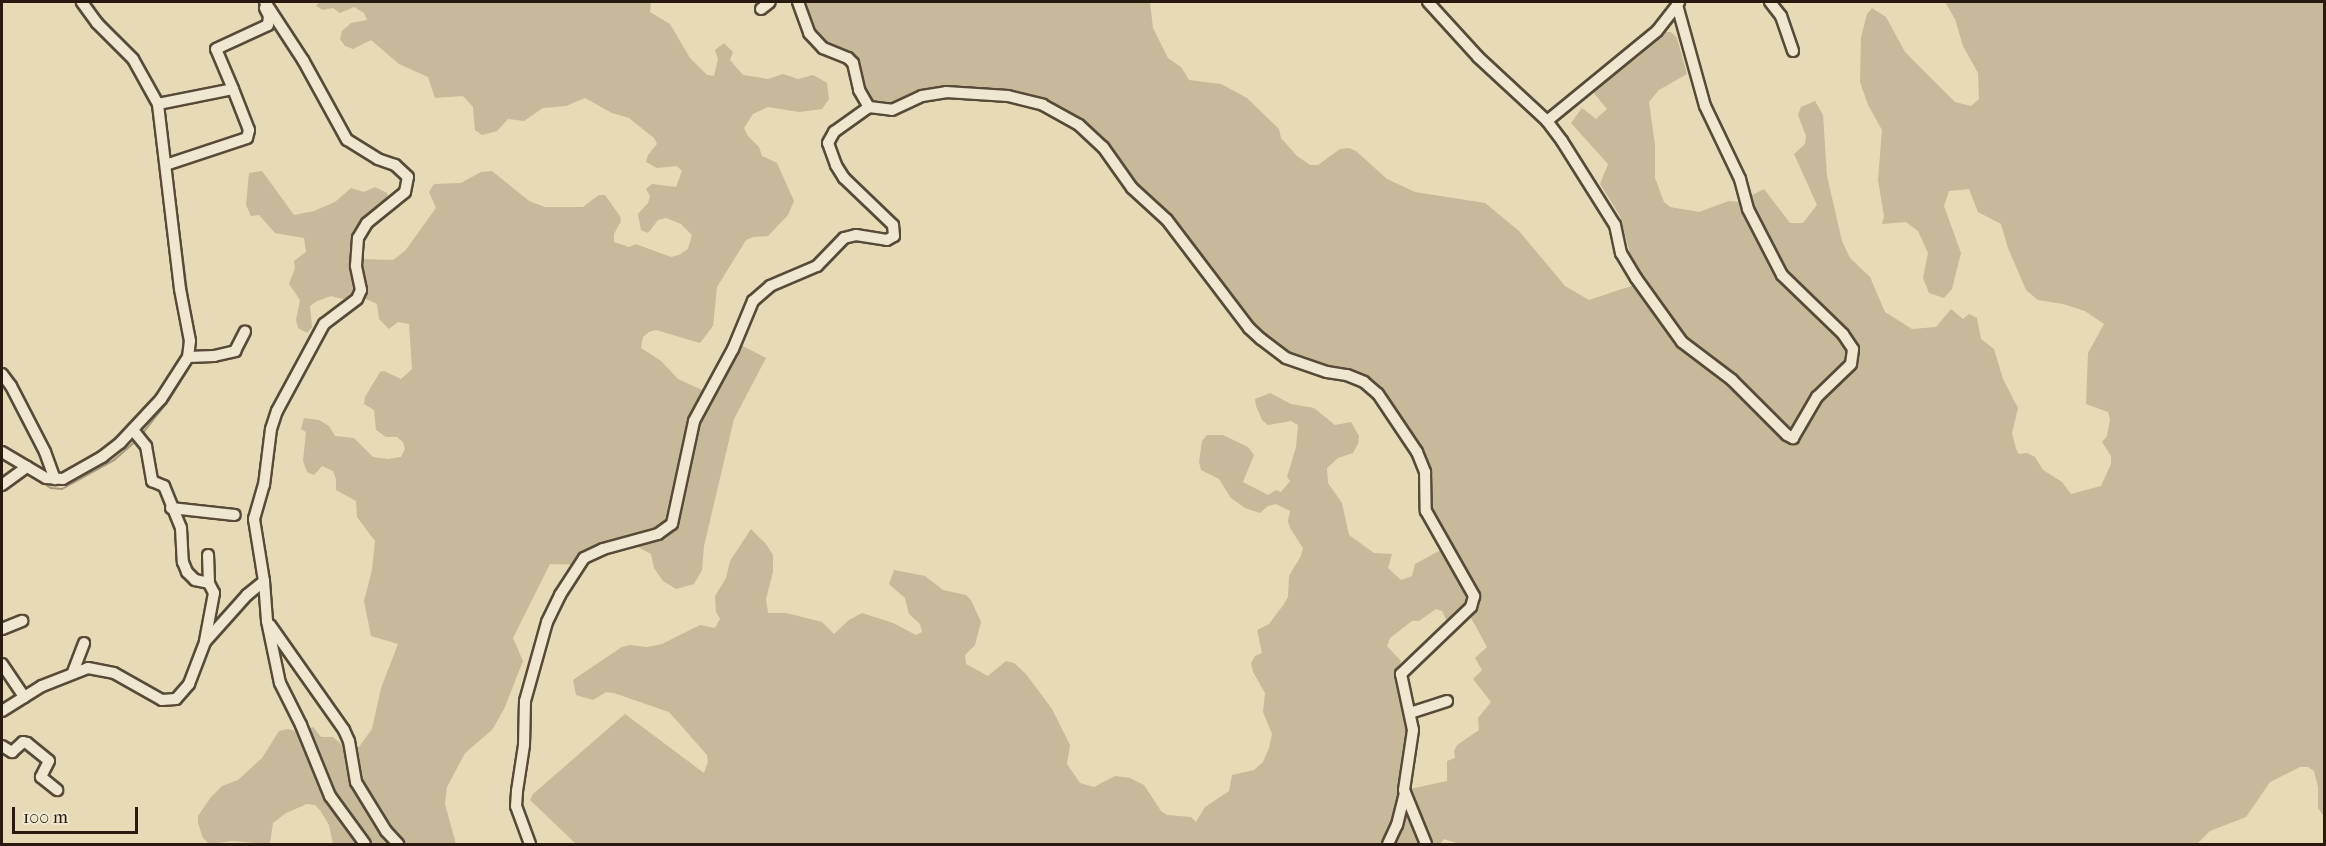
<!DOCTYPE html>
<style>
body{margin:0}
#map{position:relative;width:2326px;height:846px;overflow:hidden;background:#e7dab6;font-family:"IM FELL French Canon",serif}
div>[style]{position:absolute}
.green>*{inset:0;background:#c7b999}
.stream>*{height:2px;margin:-1px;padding:0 1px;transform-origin:1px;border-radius:1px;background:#a6997d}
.roads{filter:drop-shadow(2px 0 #584a38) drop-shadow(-2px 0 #584a38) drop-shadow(0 2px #584a38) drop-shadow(0 -2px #584a38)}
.minor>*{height:10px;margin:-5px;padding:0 5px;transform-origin:5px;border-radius:5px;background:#efe7d0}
span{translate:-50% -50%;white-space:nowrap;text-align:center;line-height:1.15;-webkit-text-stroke:6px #efe7d0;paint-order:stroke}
.frame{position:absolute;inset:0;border:3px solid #281a0e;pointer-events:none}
.scale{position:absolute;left:12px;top:807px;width:126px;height:27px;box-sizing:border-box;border:3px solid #281a0e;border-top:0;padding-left:8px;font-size:18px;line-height:21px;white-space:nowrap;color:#281a0e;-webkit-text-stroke:4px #efe7d0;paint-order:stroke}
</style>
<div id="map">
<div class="green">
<i style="clip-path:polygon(319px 2px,651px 2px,650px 12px,670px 24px,690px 58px,707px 75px,714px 76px,718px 59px,715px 50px,724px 43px,733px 52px,730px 60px,743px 75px,768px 79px,783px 74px,798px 79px,813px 75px,827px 83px,829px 99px,822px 109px,799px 112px,768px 107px,753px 114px,744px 128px,748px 136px,759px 147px,762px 156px,777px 163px,794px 201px,788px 215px,768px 236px,753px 237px,746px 240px,717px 287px,713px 326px,700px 343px,656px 330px,649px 332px,643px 337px,641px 348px,661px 361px,678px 379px,704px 391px,717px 367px,733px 357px,739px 344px,766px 358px,734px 419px,704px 546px,702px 570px,694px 584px,676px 589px,663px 581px,654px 568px,651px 554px,636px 546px,612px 552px,585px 565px,550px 564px,513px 638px,523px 661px,504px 709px,492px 730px,465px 753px,447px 787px,445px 804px,456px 844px,333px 844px,329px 825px,320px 810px,315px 805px,307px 804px,286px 813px,273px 823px,270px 844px,232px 841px,209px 844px,203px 838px,198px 823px,198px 816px,211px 797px,222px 786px,238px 780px,262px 758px,279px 731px,288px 729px,299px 732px,313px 727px,321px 737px,333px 737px,342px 745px,359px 747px,372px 729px,381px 688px,398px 644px,371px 636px,364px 601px,372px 570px,375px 541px,357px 517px,356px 501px,336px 490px,336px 479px,333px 471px,322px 466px,314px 475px,307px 472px,303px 461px,306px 432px,301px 429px,304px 418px,319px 420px,329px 426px,335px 436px,354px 438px,373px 457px,388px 459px,401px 457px,405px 449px,403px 442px,397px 437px,386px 437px,376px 430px,374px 410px,364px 404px,365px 397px,380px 372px,384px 371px,401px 379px,412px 369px,409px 324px,398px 322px,389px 329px,379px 319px,377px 304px,355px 294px,343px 299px,331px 296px,317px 301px,310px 306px,312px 327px,307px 333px,298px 328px,296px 320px,300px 300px,289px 284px,295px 268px,294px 261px,306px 252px,304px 238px,275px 233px,259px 215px,251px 216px,246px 205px,249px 173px,262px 171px,294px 215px,314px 211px,335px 202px,351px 188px,364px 192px,375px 187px,387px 193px,388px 197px,352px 234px,352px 252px,362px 259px,393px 260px,405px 251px,436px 208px,429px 192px,434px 184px,461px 183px,481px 172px,492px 171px,529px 201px,545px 207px,583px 207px,599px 195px,605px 195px,620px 216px,621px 221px,614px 234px,614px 242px,629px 247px,636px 244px,671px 257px,679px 255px,688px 249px,692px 235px,681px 224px,666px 218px,658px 220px,648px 233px,641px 230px,638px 214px,648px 203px,650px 196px,646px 189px,652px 184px,676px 187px,682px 171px,677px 166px,657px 168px,646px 162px,648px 155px,657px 144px,654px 138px,629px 118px,612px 113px,585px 98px,566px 106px,543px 108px,524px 121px,508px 119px,497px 131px,482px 135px,475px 130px,473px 107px,463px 96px,435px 98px,428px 77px,399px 64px,371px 40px,353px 49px,345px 46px,340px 39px,342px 31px,351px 23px,367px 20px,364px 13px,354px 7px,340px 13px,333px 8px,323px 10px,316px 6px)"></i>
<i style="clip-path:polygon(evenodd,802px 2px,1150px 2px,1153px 28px,1168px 58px,1181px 67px,1189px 80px,1221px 84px,1247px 98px,1279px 129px,1281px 138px,1297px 156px,1310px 165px,1318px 165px,1340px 149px,1349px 148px,1356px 151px,1387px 179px,1415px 192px,1485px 203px,1519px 231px,1565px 286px,1589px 300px,1634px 285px,1640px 276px,1632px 261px,1620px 216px,1600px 184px,1608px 164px,1571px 123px,1582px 108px,1596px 119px,1607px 109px,1592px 91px,1638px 57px,1663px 32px,1671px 32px,1677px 38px,1687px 74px,1659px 90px,1649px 102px,1655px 145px,1655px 178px,1664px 202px,1670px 207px,1699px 212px,1729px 201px,1739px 202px,1764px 189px,1790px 223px,1803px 223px,1817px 205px,1794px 154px,1805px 144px,1806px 136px,1798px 115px,1801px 107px,1815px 101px,1823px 115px,1827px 176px,1842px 241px,1850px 258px,1870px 277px,1885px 312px,1912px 329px,1936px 327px,1951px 309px,1963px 319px,1969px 314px,1977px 318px,1981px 339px,1994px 349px,2003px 379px,2018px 408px,2012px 433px,2016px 449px,2019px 454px,2027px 453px,2035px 457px,2043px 470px,2062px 482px,2071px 494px,2101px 486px,2111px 464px,2111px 456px,2102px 442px,2107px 436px,2110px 419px,2108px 412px,2086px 404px,2088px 353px,2104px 324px,2085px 311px,2063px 304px,2038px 300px,2026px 290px,2008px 248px,2001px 224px,1978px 212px,1969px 189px,1949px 191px,1944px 206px,1961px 253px,1952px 289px,1944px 298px,1929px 293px,1923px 278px,1928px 253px,1918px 231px,1906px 222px,1882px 224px,1884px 216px,1878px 180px,1882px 130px,1868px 105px,1860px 82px,1861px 37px,1867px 14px,1872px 8px,1886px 17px,1905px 52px,1955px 102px,1971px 106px,1979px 99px,1978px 73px,1963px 46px,1955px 19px,1945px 2px,2324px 2px,2324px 817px,2318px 808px,2318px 787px,2314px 771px,2308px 767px,2300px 767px,2270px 782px,2246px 817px,2210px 831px,2197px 844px,1459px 844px,1444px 839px,1440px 844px,576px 844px,530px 800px,533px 794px,625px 714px,704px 773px,708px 762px,707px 755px,669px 712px,614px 693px,606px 692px,593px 700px,576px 695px,573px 680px,622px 647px,630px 645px,647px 647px,662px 644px,700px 625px,715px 628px,720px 619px,716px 612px,715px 596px,726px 578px,730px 561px,751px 529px,766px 544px,773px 555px,773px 572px,766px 599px,768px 613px,786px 613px,822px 622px,834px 634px,849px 620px,862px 613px,893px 623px,916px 635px,922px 632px,920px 624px,909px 614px,905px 598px,889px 584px,894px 570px,925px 576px,943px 590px,966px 595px,971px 600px,981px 622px,975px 645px,965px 655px,966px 664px,988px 676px,1006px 661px,1014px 663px,1026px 674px,1052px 709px,1070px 745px,1067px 764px,1080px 783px,1094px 787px,1115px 776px,1130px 778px,1144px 785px,1161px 811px,1167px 815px,1191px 817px,1196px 822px,1205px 807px,1229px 791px,1232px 775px,1254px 770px,1263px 762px,1269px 748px,1272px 734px,1263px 712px,1265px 693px,1253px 672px,1251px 663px,1255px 656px,1262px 653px,1257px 630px,1269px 624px,1284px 604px,1288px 597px,1289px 576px,1301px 556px,1303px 548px,1290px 528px,1288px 521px,1290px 511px,1276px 504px,1268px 506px,1260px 513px,1245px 508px,1231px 498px,1219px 479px,1201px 470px,1199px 462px,1202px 441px,1207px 435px,1223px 435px,1248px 447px,1254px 455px,1243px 482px,1268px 495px,1276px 490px,1281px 492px,1290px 481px,1287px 477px,1296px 447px,1298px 425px,1291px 421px,1268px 425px,1262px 420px,1256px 406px,1255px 399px,1270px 393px,1291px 404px,1314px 408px,1335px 425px,1351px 422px,1359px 436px,1358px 444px,1353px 453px,1338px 458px,1327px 468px,1328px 483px,1342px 503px,1349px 535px,1374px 553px,1392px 554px,1388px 568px,1401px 580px,1412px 576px,1415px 564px,1450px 545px,1430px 509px,1420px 451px,1381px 392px,1328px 368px,1288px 354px,1252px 326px,1170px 217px,1061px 109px,977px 92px,892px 106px,871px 103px,863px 89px,856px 60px,825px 45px,812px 31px,802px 2px,1436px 609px,1442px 611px,1447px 621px,1463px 610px,1469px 614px,1487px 647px,1475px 658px,1482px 670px,1473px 679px,1491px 702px,1478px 718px,1479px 730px,1457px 745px,1454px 751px,1455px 758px,1447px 761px,1447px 781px,1410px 789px,1400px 787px,1398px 783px,1407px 739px,1407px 723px,1396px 681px,1401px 661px,1387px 646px,1390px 638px,1412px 621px,1419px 621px,1436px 609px)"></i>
</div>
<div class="stream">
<i style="left:89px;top:4px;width:64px;rotate:47.5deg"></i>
<i style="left:141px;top:63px;width:41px;rotate:60.9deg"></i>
<i style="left:171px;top:167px;width:187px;rotate:82.6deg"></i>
<i style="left:142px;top:434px;width:43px;rotate:-51.5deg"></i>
<i style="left:169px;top:400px;width:47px;rotate:-59deg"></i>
<i style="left:39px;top:480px;width:14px;rotate:34deg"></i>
<i style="left:51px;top:488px;width:11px;rotate:5deg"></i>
<i style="left:62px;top:489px;width:60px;rotate:-29.1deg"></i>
<i style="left:114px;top:460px;width:29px;rotate:-41deg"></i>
</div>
<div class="roads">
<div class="minor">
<i style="left:798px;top:2px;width:33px;rotate:70deg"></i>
<i style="left:809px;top:33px;width:21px;rotate:47deg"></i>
<i style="left:823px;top:48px;width:27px;rotate:22deg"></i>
<i style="left:848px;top:58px;width:7px;rotate:45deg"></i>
<i style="left:853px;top:63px;width:28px;rotate:77deg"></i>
<i style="left:859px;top:90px;width:20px;rotate:60deg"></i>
<i style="left:869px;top:107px;width:23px;rotate:7deg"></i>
<i style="left:892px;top:110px;width:33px;rotate:-25deg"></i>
<i style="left:922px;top:96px;width:24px;rotate:-9deg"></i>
<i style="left:946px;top:92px;width:62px;rotate:3.7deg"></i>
<i style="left:1008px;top:96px;width:36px;rotate:14deg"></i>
<i style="left:1043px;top:105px;width:41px;rotate:29.1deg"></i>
<i style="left:1079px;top:125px;width:33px;rotate:43deg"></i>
<i style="left:1103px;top:147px;width:50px;rotate:54.7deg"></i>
<i style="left:1132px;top:188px;width:47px;rotate:42.4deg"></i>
<i style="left:1167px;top:220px;width:136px;rotate:52.8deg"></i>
<i style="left:1249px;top:328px;width:16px;rotate:43deg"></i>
<i style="left:1261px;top:339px;width:31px;rotate:37deg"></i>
<i style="left:1286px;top:358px;width:43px;rotate:18.9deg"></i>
<i style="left:1327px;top:372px;width:20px;rotate:9deg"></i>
<i style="left:1347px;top:375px;width:18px;rotate:22deg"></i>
<i style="left:1364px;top:382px;width:18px;rotate:41deg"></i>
<i style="left:1378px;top:394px;width:70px;rotate:56.1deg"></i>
<i style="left:1417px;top:452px;width:22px;rotate:68deg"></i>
<i style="left:1425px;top:472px;width:39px;rotate:89deg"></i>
<i style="left:1426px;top:511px;width:98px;rotate:60.5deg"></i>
<i style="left:1474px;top:596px;width:11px;rotate:105deg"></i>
<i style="left:1471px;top:607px;width:97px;rotate:136.3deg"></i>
<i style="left:1401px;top:674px;width:57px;rotate:77.9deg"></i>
<i style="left:1413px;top:730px;width:61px;rotate:98.5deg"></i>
<i style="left:1404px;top:790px;width:58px;rotate:67.8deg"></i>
<i style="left:1428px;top:2px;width:74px;rotate:47.7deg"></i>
<i style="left:1478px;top:57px;width:94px;rotate:42.8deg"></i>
<i style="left:1547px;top:121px;width:25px;rotate:53deg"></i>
<i style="left:1562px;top:141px;width:99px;rotate:57.8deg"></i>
<i style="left:1615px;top:225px;width:29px;rotate:78deg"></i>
<i style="left:1621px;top:253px;width:29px;rotate:59deg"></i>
<i style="left:1636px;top:278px;width:79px;rotate:54.3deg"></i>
<i style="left:1682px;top:342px;width:63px;rotate:37.2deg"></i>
<i style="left:1732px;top:380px;width:78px;rotate:45deg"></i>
<i style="left:1787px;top:435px;width:7px;rotate:27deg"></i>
<i style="left:1793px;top:438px;width:48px;rotate:-59.7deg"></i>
<i style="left:1817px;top:397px;width:47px;rotate:-44.1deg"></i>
<i style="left:1851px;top:364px;width:15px;rotate:-82deg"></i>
<i style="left:1853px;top:349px;width:18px;rotate:-124deg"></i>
<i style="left:1843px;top:334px;width:85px;rotate:-136deg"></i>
<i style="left:1782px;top:275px;width:74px;rotate:-117.3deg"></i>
<i style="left:1748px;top:209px;width:31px;rotate:-105deg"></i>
<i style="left:1740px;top:179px;width:81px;rotate:-115.6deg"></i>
<i style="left:1705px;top:106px;width:105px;rotate:-105.5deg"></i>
<i style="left:1677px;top:5px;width:4px;rotate:-56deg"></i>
<i style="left:1770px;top:2px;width:18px;rotate:52deg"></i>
<i style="left:1781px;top:16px;width:37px;rotate:71deg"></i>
<i style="left:761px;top:9px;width:11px;rotate:-38deg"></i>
<i style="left:233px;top:89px;width:43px;rotate:-113deg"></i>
<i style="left:216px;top:49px;width:57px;rotate:-24.8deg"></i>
<i style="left:268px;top:25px;width:9px;rotate:-84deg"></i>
<i style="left:269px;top:16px;width:9px;rotate:-117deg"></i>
<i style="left:158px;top:104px;width:76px;rotate:-11.3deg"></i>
<i style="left:233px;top:89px;width:44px;rotate:68.7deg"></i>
<i style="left:249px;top:130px;width:8px;rotate:104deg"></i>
<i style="left:247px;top:138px;width:85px;rotate:161.6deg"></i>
<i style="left:1547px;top:121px;width:142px;rotate:-39.3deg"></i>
<i style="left:1657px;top:31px;width:33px;rotate:-52deg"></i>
<i style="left:188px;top:357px;width:26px;rotate:-2deg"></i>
<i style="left:214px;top:356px;width:22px;rotate:-13deg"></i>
<i style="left:235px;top:351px;width:22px;rotate:-63deg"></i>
<i style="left:2px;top:374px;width:15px;rotate:53deg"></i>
<i style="left:11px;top:386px;width:74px;rotate:62.7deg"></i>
<i style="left:45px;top:452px;width:29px;rotate:70deg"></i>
<i style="left:133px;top:430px;width:21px;rotate:51deg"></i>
<i style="left:146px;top:446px;width:36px;rotate:80deg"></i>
<i style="left:152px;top:481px;width:13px;rotate:23deg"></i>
<i style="left:164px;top:486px;width:45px;rotate:68deg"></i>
<i style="left:181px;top:528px;width:34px;rotate:87deg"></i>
<i style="left:183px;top:562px;width:11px;rotate:68deg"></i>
<i style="left:187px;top:572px;width:11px;rotate:45deg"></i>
<i style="left:195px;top:580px;width:14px;rotate:12deg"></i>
<i style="left:2px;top:452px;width:51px;rotate:30.6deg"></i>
<i style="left:46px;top:478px;width:17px;rotate:3deg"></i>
<i style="left:63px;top:479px;width:45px;rotate:-29.4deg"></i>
<i style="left:102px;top:457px;width:23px;rotate:-38deg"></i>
<i style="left:120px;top:443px;width:60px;rotate:-47deg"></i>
<i style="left:161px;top:399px;width:50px;rotate:-57.3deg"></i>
<i style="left:188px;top:357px;width:16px;rotate:-83deg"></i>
<i style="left:190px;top:341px;width:53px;rotate:-100.9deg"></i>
<i style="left:180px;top:289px;width:186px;rotate:-96.8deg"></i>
<i style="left:158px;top:104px;width:51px;rotate:-119.1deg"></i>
<i style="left:133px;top:59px;width:51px;rotate:-135deg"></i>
<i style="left:97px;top:23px;width:26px;rotate:-126deg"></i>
<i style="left:2px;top:485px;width:31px;rotate:-36deg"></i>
<i style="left:171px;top:508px;width:64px;rotate:6.2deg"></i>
<i style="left:264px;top:581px;width:40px;rotate:85.7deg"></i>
<i style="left:267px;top:621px;width:63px;rotate:78.2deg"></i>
<i style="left:280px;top:683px;width:47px;rotate:63.4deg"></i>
<i style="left:301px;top:725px;width:77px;rotate:67.8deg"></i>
<i style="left:330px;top:796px;width:59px;rotate:53.9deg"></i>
<i style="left:270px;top:625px;width:128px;rotate:54.8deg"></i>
<i style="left:344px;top:730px;width:12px;rotate:66deg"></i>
<i style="left:349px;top:741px;width:42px;rotate:80.3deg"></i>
<i style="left:356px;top:782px;width:57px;rotate:58.5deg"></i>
<i style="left:386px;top:831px;width:18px;rotate:47deg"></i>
<i style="left:2px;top:629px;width:22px;rotate:-22deg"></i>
<i style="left:205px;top:641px;width:49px;rotate:-79.4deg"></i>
<i style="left:214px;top:593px;width:11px;rotate:-117deg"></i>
<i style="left:209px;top:583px;width:28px;rotate:-92deg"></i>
<i style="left:2px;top:664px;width:40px;rotate:56deg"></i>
<i style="left:73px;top:672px;width:31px;rotate:-69deg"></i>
<i style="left:2px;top:711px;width:47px;rotate:-32deg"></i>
<i style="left:42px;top:686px;width:49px;rotate:-21.4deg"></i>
<i style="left:88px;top:668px;width:26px;rotate:11deg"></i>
<i style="left:114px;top:673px;width:55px;rotate:29.4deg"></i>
<i style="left:162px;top:700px;width:14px;rotate:-4deg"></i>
<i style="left:176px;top:699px;width:20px;rotate:-49deg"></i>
<i style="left:189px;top:684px;width:45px;rotate:-69.1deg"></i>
<i style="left:205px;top:642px;width:63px;rotate:-48.2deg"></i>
<i style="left:247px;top:595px;width:22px;rotate:-39deg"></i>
<i style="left:264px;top:581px;width:63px;rotate:-99.2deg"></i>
<i style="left:254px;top:519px;width:35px;rotate:-74deg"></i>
<i style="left:264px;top:485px;width:56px;rotate:-82.9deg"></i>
<i style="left:271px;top:429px;width:19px;rotate:-72deg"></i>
<i style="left:277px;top:411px;width:99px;rotate:-61.6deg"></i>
<i style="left:324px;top:324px;width:41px;rotate:-37.1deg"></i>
<i style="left:357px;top:299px;width:10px;rotate:-66deg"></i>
<i style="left:361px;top:290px;width:25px;rotate:-102deg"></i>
<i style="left:356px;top:266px;width:28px;rotate:-86deg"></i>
<i style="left:358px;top:238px;width:17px;rotate:-59deg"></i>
<i style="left:367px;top:223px;width:49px;rotate:-39.2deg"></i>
<i style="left:405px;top:192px;width:15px;rotate:-79deg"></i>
<i style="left:408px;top:177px;width:18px;rotate:-137deg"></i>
<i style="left:395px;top:165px;width:18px;rotate:-161deg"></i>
<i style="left:378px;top:159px;width:36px;rotate:-148deg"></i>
<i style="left:347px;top:140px;width:91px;rotate:-118.8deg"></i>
<i style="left:303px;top:60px;width:69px;rotate:-123.2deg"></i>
<i style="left:1410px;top:713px;width:39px;rotate:-18deg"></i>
<i style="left:2px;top:746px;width:12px;rotate:31deg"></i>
<i style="left:12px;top:752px;width:15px;rotate:-42deg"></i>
<i style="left:23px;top:742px;width:4px;rotate:14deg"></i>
<i style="left:27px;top:743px;width:28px;rotate:39deg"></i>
<i style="left:49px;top:761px;width:18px;rotate:117deg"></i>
<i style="left:41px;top:777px;width:21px;rotate:39deg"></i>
<i style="left:530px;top:844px;width:40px;rotate:-110.2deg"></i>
<i style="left:516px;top:806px;width:15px;rotate:-86deg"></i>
<i style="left:517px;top:791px;width:47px;rotate:-81.3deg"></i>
<i style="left:524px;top:745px;width:44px;rotate:-88.7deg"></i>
<i style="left:525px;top:701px;width:82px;rotate:-74.4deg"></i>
<i style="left:547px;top:622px;width:30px;rotate:-64deg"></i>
<i style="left:560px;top:595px;width:44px;rotate:-57deg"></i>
<i style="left:584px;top:558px;width:21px;rotate:-25deg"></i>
<i style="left:603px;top:549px;width:57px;rotate:-15.3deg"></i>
<i style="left:658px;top:534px;width:17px;rotate:-36deg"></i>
<i style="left:672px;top:524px;width:105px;rotate:-77.9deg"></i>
<i style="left:694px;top:421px;width:82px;rotate:-61.6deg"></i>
<i style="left:733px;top:349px;width:52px;rotate:-67.4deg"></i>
<i style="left:753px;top:301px;width:23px;rotate:-41deg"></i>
<i style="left:770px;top:286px;width:51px;rotate:-23.1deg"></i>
<i style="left:817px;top:266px;width:39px;rotate:-46deg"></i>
<i style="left:844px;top:238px;width:12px;rotate:-14deg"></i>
<i style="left:856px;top:235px;width:31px;rotate:9deg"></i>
<i style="left:887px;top:240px;width:8px;rotate:-30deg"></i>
<i style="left:894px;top:236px;width:11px;rotate:-95deg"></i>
<i style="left:893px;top:225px;width:68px;rotate:-136.2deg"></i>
<i style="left:844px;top:178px;width:15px;rotate:-122deg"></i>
<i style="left:836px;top:165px;width:23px;rotate:-110deg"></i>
<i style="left:828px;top:143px;width:13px;rotate:-61deg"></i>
<i style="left:834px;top:132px;width:43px;rotate:-35.5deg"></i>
<i style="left:1388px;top:844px;width:21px;rotate:-65deg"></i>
<i style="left:1397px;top:825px;width:33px;rotate:-76deg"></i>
</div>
</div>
<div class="frame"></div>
<div class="scale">100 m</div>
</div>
